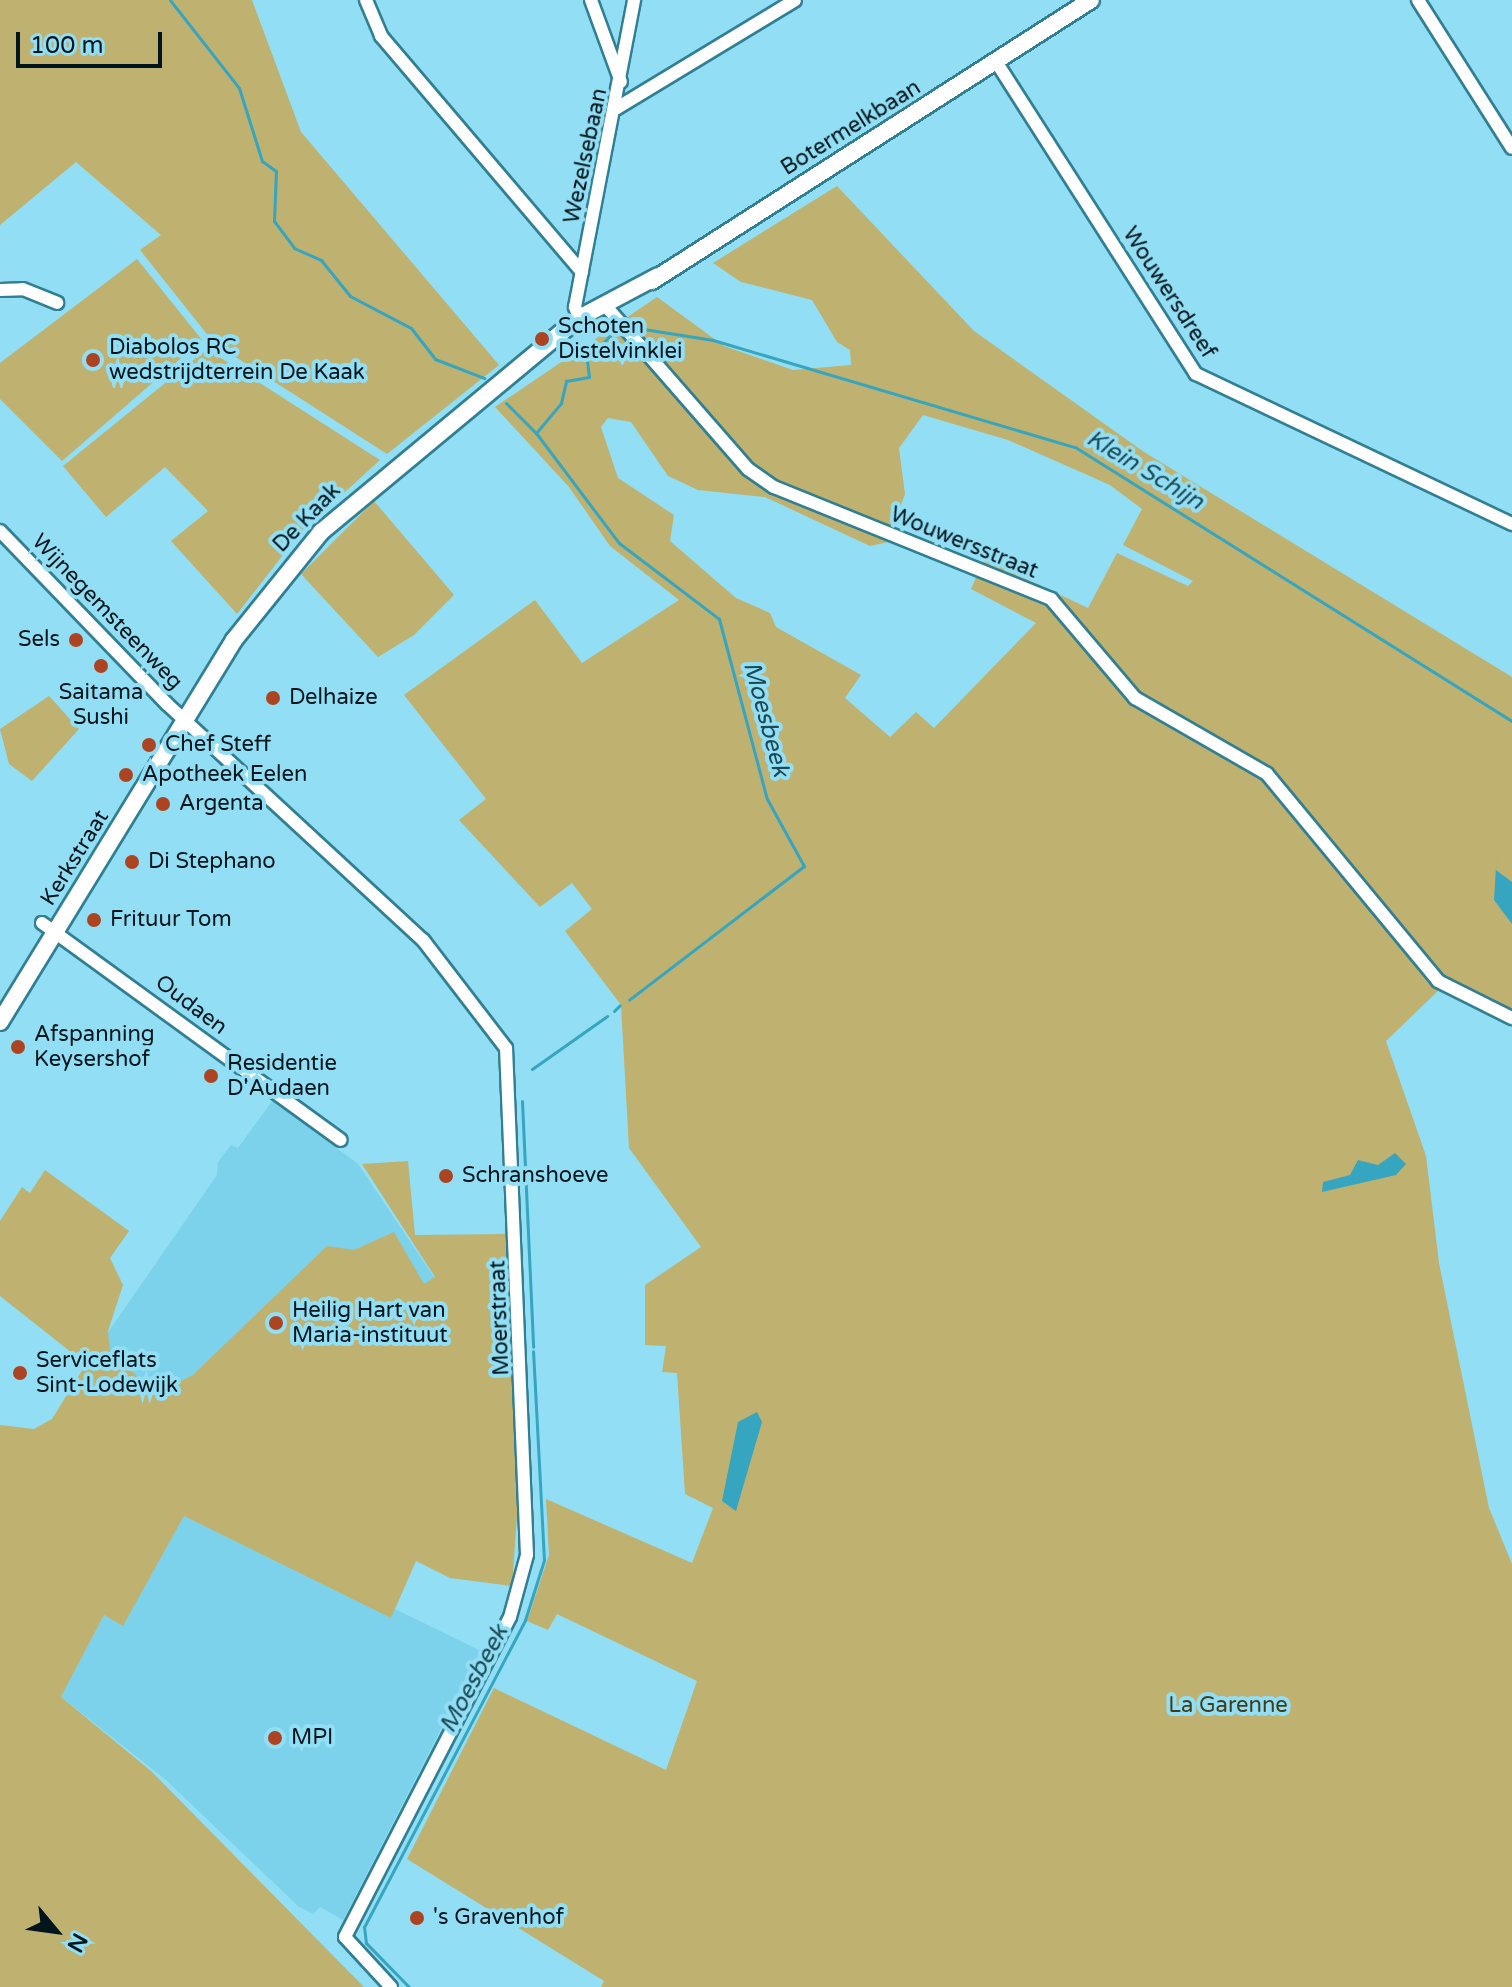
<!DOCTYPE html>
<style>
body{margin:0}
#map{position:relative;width:1512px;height:1987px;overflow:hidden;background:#92def4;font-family:"Varela Round",sans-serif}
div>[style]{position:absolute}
.built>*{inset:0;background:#7cd2eb}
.green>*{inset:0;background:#bfb16f}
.water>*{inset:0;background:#36a5c0}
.stream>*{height:3px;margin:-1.5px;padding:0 1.5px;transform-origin:1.5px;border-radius:1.5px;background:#36a5c0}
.roads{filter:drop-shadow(2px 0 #317f93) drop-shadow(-2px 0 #317f93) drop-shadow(0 2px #317f93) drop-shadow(0 -2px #317f93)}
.minor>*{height:12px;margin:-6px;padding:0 6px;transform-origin:6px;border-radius:6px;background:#fff}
.major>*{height:16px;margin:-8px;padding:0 8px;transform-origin:8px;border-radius:8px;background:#fff}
.dots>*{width:22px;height:22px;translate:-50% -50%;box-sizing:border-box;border:4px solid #92def4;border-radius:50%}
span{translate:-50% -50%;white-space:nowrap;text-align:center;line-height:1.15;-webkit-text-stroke:8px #92def4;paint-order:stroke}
.street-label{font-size:22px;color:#00161c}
.poi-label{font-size:22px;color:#00161c}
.left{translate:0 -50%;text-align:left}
.right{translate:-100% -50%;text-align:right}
.park-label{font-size:22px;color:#433c18}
.water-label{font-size:24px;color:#1b4956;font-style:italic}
.north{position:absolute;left:16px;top:1891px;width:80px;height:80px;-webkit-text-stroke:6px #92def4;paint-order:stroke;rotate:119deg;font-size:22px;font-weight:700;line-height:32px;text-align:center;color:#00161c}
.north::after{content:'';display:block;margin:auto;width:28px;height:36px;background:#00161c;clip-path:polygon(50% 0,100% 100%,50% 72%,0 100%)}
.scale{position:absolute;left:16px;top:32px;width:146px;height:36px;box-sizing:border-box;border:4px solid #00161c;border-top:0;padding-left:10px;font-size:24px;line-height:28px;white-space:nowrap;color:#00161c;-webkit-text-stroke:6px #92def4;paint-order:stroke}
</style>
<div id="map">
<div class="built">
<i style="clip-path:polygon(273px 1100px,358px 1164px,438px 1283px,447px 1515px,86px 1364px,217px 1175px,218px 1162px,231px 1145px,238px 1148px)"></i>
<i style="clip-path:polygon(184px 1516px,390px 1617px,395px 1609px,481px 1651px,343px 1920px,320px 1907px,313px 1914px,299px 1907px,165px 1779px,61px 1697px,104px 1615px,123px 1625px)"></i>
</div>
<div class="green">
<i style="clip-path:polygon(0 0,252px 0,301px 132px,499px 365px,387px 454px,214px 343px,140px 250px,161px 235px,76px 162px,0 225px)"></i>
<i style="clip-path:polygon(evenodd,837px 186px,974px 331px,1144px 452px,1512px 677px,1512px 1023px,1440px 989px,1386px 1041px,1426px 1156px,1439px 1263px,1489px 1508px,1512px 1564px,1512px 1987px,601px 1987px,604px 1981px,407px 1859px,494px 1688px,666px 1770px,697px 1681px,557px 1614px,548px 1630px,527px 1621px,549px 1555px,546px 1499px,692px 1563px,713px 1508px,685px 1494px,677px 1373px,662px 1372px,666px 1346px,645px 1345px,645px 1285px,701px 1247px,629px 1148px,621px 1005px,565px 931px,592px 909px,572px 883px,540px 907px,459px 820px,486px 799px,404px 695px,535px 600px,582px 663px,679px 600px,610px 546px,569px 487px,495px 407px,657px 297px,724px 346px,793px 370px,851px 365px,850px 350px,837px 342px,812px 300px,741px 282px,713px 263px,837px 186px,923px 415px,1008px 440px,1110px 485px,1142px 509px,1123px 545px,1193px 581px,1188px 586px,1117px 553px,1088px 608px,984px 559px,971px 589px,1036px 623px,934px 728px,916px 712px,890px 737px,845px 698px,861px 675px,776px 627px,770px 613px,736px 598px,670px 541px,674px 515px,618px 478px,601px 427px,608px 418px,631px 422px,668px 476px,698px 490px,765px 497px,870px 546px,888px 542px,905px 494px,899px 448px,923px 415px)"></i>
<i style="clip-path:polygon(137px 259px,202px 340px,62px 461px,0 399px,0 363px)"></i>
<i style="clip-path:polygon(207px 349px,380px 460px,300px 533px,237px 614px,171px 541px,208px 511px,165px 467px,106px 517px,63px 466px)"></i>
<i style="clip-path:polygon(374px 501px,454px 595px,414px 635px,378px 657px,301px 574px)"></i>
<i style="clip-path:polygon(49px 696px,79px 729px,32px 781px,9px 764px,0 729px)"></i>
<i style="clip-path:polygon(408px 1161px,415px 1235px,507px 1234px,519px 1487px,512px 1586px,450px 1578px,416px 1561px,391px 1618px,184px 1516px,123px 1626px,104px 1615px,61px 1697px,151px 1771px,364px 1987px,0 1987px,0 1425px,34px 1429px,52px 1419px,86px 1364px,0 1296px,0 1221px,22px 1187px,30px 1193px,45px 1170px,129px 1231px,110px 1258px,123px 1285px,108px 1331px,110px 1352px,150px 1388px,169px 1387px,193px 1375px,327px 1246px,354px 1250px,394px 1232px,424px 1284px,435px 1277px,362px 1164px)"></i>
</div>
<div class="water">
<i style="clip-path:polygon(1497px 852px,1496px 870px,1512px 882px,1512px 924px,1494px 900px)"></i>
<i style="clip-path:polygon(1395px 1153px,1406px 1164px,1396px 1175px,1322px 1192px,1323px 1182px,1350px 1175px,1358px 1160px,1378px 1165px)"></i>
<i style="clip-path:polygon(757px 1412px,762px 1422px,736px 1511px,722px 1501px,738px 1422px)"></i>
</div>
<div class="stream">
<i style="left:170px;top:0;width:112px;rotate:51.9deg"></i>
<i style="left:239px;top:88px;width:77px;rotate:72.5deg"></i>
<i style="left:262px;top:161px;width:17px;rotate:36deg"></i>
<i style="left:276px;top:171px;width:50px;rotate:92.3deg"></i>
<i style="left:274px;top:221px;width:34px;rotate:53deg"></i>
<i style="left:294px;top:248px;width:30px;rotate:24deg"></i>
<i style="left:321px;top:260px;width:46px;rotate:51.1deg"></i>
<i style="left:350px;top:296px;width:69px;rotate:27.7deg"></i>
<i style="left:411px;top:328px;width:39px;rotate:52deg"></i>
<i style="left:435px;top:359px;width:53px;rotate:21.2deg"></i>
<i style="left:631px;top:327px;width:83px;rotate:9deg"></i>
<i style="left:713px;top:340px;width:377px;rotate:16.5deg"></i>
<i style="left:1075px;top:447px;width:516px;rotate:32.09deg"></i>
<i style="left:506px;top:403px;width:42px;rotate:45deg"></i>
<i style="left:536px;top:433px;width:39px;rotate:-50deg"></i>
<i style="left:561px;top:403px;width:23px;rotate:-77deg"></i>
<i style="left:566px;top:381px;width:23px;rotate:-10deg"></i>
<i style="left:589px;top:377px;width:17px;rotate:-97deg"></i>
<i style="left:587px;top:360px;width:45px;rotate:-46.8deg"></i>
<i style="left:536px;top:433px;width:138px;rotate:53deg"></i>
<i style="left:619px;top:543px;width:126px;rotate:37.2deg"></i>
<i style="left:719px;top:619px;width:186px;rotate:75.1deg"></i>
<i style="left:767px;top:799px;width:77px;rotate:61.1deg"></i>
<i style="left:804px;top:866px;width:220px;rotate:142.6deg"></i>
<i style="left:614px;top:1011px;width:8px;rotate:-45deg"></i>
<i style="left:532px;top:1069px;width:92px;rotate:-35.2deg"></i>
<i style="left:522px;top:1101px;width:246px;rotate:87.4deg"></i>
<i style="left:409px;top:1987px;width:62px;rotate:-134.3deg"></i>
<i style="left:366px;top:1943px;width:16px;rotate:-97deg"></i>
<i style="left:364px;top:1927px;width:347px;rotate:-62.3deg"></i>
<i style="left:525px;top:1620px;width:63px;rotate:-72.4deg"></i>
<i style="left:544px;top:1560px;width:209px;rotate:-93deg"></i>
</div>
<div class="roads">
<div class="minor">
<i style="left:366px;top:0;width:39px;rotate:67deg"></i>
<i style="left:381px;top:36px;width:310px;rotate:49.6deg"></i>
<i style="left:591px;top:0;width:87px;rotate:69.9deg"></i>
<i style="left:1418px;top:0;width:175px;rotate:57.6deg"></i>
<i style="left:997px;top:63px;width:369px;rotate:57.4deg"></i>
<i style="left:1196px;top:374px;width:350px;rotate:25.4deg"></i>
<i style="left:617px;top:108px;width:208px;rotate:-31.2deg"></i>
<i style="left:0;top:290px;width:23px;rotate:-2deg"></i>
<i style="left:23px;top:289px;width:37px;rotate:22deg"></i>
<i style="left:604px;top:304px;width:219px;rotate:48.9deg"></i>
<i style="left:748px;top:469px;width:32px;rotate:35deg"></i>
<i style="left:774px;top:487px;width:299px;rotate:22deg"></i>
<i style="left:1051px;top:599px;width:130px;rotate:49.7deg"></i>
<i style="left:1135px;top:698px;width:152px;rotate:29.9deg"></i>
<i style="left:1267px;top:774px;width:268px;rotate:50.4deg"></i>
<i style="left:1438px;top:981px;width:83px;rotate:26.6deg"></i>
<i style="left:579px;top:318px;width:12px;rotate:-110deg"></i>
<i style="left:575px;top:307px;width:313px;rotate:-79.1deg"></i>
<i style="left:0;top:531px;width:240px;rotate:46deg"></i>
<i style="left:167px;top:704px;width:348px;rotate:42.7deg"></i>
<i style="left:423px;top:940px;width:136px;rotate:52.5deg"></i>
<i style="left:506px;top:1048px;width:507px;rotate:87.63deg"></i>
<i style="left:527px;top:1555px;width:64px;rotate:105.3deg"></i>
<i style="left:510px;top:1617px;width:360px;rotate:117.3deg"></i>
<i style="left:345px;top:1937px;width:68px;rotate:47.4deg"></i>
<i style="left:42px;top:923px;width:369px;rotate:36deg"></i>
</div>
<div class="major">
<i style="left:652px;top:281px;width:521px;rotate:-32.62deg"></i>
<i style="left:0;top:1022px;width:448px;rotate:-58.5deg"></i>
<i style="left:234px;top:640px;width:139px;rotate:-51.1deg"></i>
<i style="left:321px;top:532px;width:335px;rotate:-39.7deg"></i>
<i style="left:579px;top:318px;width:89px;rotate:-28deg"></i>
</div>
</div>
<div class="dots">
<i style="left:542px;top:339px;background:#ac4422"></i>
<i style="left:93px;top:360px;background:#ac4422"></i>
<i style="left:76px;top:640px;background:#ac4422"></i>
<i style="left:101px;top:666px;background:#ac4422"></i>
<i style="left:273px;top:698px;background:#ac4422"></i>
<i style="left:149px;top:745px;background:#ac4422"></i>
<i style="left:126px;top:775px;background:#ac4422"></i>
<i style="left:163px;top:804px;background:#ac4422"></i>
<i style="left:132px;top:862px;background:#ac4422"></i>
<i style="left:94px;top:920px;background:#ac4422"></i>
<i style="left:18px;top:1047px;background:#ac4422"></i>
<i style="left:211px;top:1076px;background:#ac4422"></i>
<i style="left:446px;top:1176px;background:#ac4422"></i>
<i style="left:276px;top:1323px;background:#ac4422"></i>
<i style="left:20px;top:1373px;background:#ac4422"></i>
<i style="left:275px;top:1738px;background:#ac4422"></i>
<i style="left:417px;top:1918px;background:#ac4422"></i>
</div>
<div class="street-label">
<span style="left:851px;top:128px;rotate:-32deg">Botermelkbaan</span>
<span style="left:586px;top:156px;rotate:-78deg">Wezelsebaan</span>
<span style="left:1169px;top:293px;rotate:57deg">Wouwersdreef</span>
<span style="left:307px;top:518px;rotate:-46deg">De Kaak</span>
<span style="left:964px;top:543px;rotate:22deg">Wouwersstraat</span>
<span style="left:107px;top:612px;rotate:46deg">Wijnegemsteenweg</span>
<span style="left:75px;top:858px;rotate:-58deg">Kerkstraat</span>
<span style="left:191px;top:1005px;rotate:37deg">Oudaen</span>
<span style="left:500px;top:1318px;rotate:-92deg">Moerstraat</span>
</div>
<div class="poi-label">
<span class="left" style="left:558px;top:339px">Schoten<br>Distelvinklei</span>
<span class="left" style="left:109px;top:360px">Diabolos RC<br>wedstrijdterrein De Kaak</span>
<span class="right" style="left:60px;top:640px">Sels</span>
<span style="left:101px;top:705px">Saitama<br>Sushi</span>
<span class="left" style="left:289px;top:698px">Delhaize</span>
<span class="left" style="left:165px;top:745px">Chef Steff</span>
<span class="left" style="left:142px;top:775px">Apotheek Eelen</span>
<span class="left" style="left:179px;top:804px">Argenta</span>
<span class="left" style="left:148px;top:862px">Di Stephano</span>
<span class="left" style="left:110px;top:920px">Frituur Tom</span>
<span class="left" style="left:34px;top:1047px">Afspanning<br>Keysershof</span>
<span class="left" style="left:227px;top:1076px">Residentie<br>D'Audaen</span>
<span class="left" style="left:462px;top:1176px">Schranshoeve</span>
<span class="left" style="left:292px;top:1323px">Heilig Hart van<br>Maria-instituut</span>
<span class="left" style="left:36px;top:1373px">Serviceflats<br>Sint-Lodewijk</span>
<span class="left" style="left:291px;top:1738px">MPI</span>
<span class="left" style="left:433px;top:1918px">'s Gravenhof</span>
</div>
<div class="park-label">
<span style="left:1228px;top:1706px">La Garenne</span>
</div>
<div class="water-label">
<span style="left:1145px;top:470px;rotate:31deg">Klein Schijn</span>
<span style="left:766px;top:719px;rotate:75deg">Moesbeek</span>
<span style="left:474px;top:1679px;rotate:-62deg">Moesbeek</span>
</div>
<div class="north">N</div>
<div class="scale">100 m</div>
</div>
